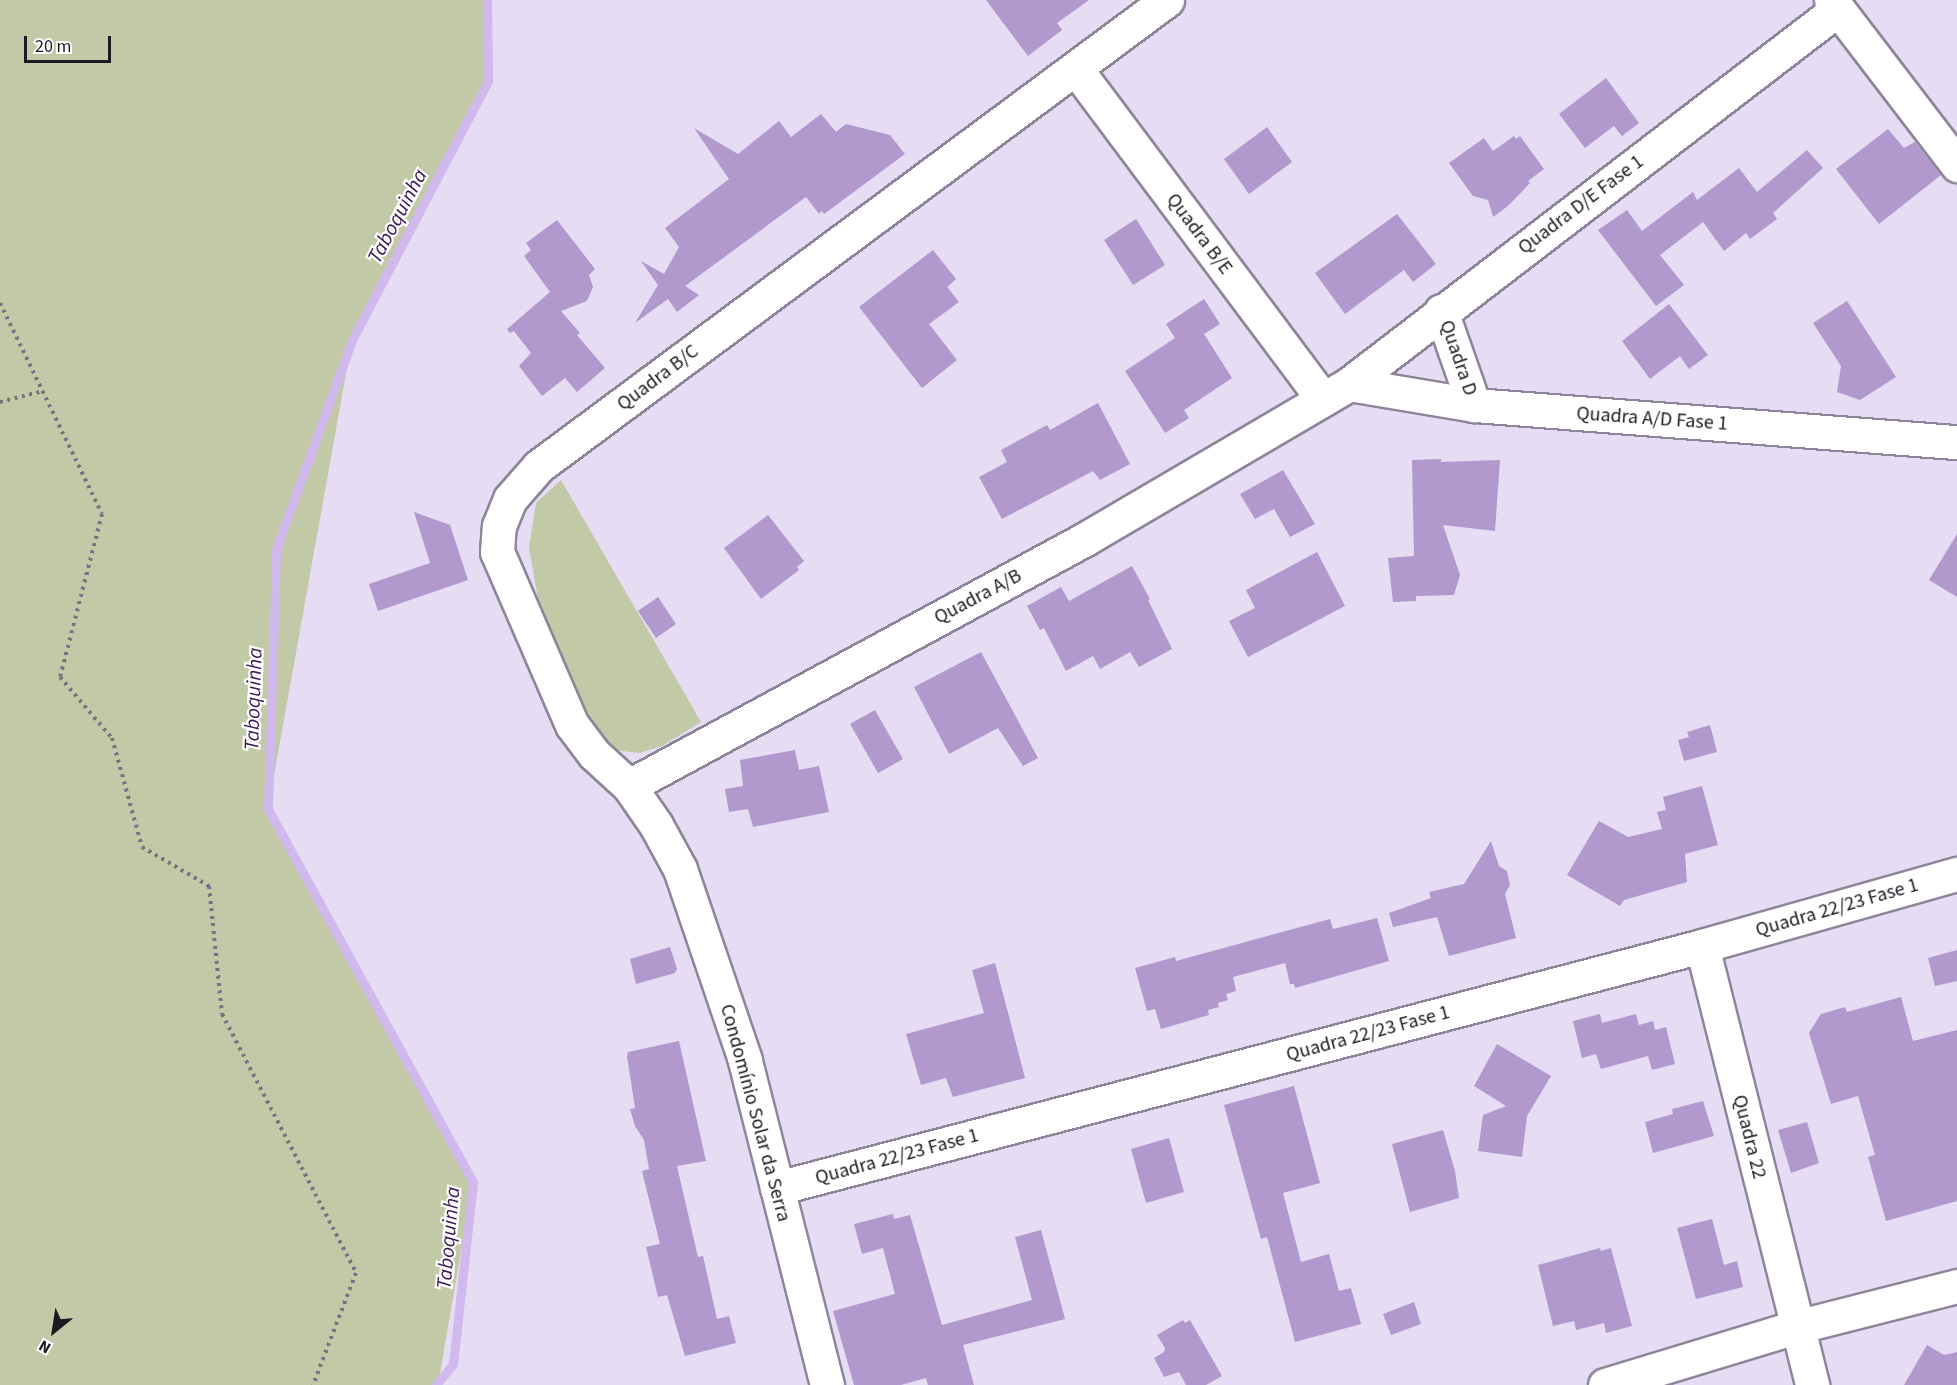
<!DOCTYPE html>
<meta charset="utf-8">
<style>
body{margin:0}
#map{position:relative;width:1957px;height:1385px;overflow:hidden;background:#e6dcf3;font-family:"Source Sans 3",sans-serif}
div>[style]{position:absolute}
.green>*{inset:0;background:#c1c9a6}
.stream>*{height:9px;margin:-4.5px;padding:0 4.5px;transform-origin:4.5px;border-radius:4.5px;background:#d1b9ee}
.building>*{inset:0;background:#b199cd}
.path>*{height:4px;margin-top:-2px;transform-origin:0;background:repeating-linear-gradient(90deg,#787281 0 3px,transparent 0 7.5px)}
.roads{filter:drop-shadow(2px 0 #8e859a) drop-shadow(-2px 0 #8e859a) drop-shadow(0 2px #8e859a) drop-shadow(0 -2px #8e859a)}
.street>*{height:33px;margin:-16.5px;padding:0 16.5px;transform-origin:16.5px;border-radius:16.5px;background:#fff}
span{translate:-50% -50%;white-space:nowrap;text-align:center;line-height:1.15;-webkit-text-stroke:4.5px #fff;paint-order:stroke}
.street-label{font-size:20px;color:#1c1921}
.water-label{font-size:21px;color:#3b1a57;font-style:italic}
.north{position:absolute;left:24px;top:1301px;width:60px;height:60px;-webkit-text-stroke:4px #fff;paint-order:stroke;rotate:210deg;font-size:16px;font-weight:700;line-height:24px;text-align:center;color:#1c1921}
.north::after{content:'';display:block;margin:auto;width:21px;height:27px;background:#1c1921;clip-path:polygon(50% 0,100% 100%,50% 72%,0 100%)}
.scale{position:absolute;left:24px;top:36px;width:87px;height:27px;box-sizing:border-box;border:3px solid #1c1921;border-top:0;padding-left:8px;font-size:18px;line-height:21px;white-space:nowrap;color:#1c1921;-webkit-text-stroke:4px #fff;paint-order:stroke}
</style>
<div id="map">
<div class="green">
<i style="clip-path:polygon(0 0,487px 0,488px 81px,352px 340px,268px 809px,473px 1182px,438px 1385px,0 1385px)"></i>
<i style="clip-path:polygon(561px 480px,701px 722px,662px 746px,639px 753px,614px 750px,590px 718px,558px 656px,539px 604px,529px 548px,536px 503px)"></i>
</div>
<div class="stream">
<i style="left:436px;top:1385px;width:27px;rotate:-51deg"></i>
<i style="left:453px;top:1364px;width:183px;rotate:-83.7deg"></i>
<i style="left:473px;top:1182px;width:426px;rotate:-118.8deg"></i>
<i style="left:268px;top:809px;width:260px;rotate:-88.2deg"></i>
<i style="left:276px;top:549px;width:222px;rotate:-70deg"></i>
<i style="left:352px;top:340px;width:293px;rotate:-62.3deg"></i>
<i style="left:488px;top:81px;width:81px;rotate:-90.7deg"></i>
</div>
<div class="building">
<i style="clip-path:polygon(986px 0,1089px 0,1057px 23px,1062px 30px,1028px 56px)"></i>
<i style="clip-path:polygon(1606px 78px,1639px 123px,1622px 136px,1614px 126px,1585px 148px,1559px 114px)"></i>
<i style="clip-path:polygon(821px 114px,836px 132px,846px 124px,890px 135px,905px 154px,824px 214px,822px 211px,819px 214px,806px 197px,685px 286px,699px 295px,677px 312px,668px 299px,635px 323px,658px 285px,641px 261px,664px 274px,679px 247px,665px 228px,729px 179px,694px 128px,738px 154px,779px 121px,791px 137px)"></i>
<i style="clip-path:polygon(1267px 127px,1292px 162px,1249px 194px,1224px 159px)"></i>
<i style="clip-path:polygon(1888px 129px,1904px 148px,1915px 142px,1941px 175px,1879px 224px,1836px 169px)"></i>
<i style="clip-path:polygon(1514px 136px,1516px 139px,1520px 136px,1544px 169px,1528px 181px,1530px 183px,1508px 206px,1493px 217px,1488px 200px,1473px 196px,1449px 163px,1484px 138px,1493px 151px)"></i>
<i style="clip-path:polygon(1807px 150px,1823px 168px,1773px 213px,1777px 219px,1750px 239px,1746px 233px,1724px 251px,1703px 222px,1660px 255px,1684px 285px,1656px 306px,1598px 230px,1627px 210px,1642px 231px,1693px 192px,1697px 200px,1739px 168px,1757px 192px)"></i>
<i style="clip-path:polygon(1397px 214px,1436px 264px,1413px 282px,1404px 270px,1345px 314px,1315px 273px)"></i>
<i style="clip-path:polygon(1136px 219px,1165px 265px,1133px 285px,1104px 240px)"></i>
<i style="clip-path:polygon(557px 220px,595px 269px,589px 275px,593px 287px,587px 301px,561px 311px,580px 333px,577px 335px,605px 368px,577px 392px,565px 378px,542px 396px,519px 366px,531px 353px,514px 331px,510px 333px,507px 329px,550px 292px,524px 256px,531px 250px,526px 243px)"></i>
<i style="clip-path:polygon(933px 250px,956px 279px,947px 287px,959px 302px,929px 324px,957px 360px,922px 388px,859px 307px)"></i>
<i style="clip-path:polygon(1204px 299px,1220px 324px,1204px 334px,1232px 378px,1184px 410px,1189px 418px,1165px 433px,1125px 371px,1175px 338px,1166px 324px)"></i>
<i style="clip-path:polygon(1847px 301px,1896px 377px,1860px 400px,1837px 392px,1841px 366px,1813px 323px)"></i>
<i style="clip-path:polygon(1669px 304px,1708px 355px,1689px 369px,1680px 356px,1650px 379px,1622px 341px)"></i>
<i style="clip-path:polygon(1098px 403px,1130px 464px,1100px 480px,1093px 471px,1002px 519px,979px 477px,1007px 462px,1001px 450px,1047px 425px,1050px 430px)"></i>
<i style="clip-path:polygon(1441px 459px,1441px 462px,1500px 460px,1495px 531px,1443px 525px,1460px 575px,1454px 595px,1416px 596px,1416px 601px,1393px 602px,1388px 558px,1414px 556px,1412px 460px)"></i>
<i style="clip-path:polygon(1283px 470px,1315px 524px,1290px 537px,1274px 509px,1255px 519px,1240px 494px)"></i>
<i style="clip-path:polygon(414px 512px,450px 525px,468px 580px,378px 611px,369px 584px,430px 563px)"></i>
<i style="clip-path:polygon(768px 515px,804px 561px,797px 567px,799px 570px,761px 599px,724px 548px)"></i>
<i style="clip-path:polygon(1957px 534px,1957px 597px,1929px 580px)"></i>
<i style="clip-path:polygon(1317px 552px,1345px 606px,1248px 657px,1229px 621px,1255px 608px,1246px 590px)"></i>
<i style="clip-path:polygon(1132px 566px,1150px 599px,1148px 600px,1172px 649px,1139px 667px,1130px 652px,1100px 669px,1093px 656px,1066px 671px,1044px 628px,1040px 630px,1027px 606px,1061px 587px,1069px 601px)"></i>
<i style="clip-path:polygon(658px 597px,676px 624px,656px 638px,638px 611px)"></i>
<i style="clip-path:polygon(981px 652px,1038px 758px,1023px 766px,998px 728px,949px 754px,914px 687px)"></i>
<i style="clip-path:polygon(875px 710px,903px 759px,878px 773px,850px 724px)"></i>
<i style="clip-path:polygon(1710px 725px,1717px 752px,1684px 761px,1678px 740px,1689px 737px,1687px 732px)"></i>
<i style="clip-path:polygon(795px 750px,799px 770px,819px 766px,829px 812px,753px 827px,748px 809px,729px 812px,725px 789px,743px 786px,740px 760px)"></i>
<i style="clip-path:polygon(1702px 786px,1718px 845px,1685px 854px,1687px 882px,1624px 900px,1620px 906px,1567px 875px,1599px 821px,1628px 837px,1662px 829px,1657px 812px,1666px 810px,1663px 797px)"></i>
<i style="clip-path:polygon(1491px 841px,1499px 866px,1507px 871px,1510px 885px,1505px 894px,1516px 938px,1449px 956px,1437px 917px,1393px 927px,1389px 913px,1431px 898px,1429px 892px,1464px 884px)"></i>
<i style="clip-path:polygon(1377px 918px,1389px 961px,1295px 988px,1294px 984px,1290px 984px,1285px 963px,1233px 977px,1236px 991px,1226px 994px,1228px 1000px,1218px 1003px,1219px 1007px,1208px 1010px,1209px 1015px,1161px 1029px,1155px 1009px,1147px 1011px,1135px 968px,1175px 957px,1176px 961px,1330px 919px,1333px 929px)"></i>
<i style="clip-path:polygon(670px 947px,677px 969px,675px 973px,636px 984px,630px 959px)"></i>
<i style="clip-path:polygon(1957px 950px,1957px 981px,1935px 986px,1928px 958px)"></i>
<i style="clip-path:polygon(995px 963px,1025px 1078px,953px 1097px,946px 1078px,921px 1085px,906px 1034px,984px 1013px,972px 970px)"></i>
<i style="clip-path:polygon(1901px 997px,1913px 1041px,1957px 1030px,1957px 1201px,1886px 1221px,1868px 1157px,1875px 1155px,1858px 1096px,1831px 1104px,1809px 1033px,1821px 1014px,1845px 1007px,1847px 1012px)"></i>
<i style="clip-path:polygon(1600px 1014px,1602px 1023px,1636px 1014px,1639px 1025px,1653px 1021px,1655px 1030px,1666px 1027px,1675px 1064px,1652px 1070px,1648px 1056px,1601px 1069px,1596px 1054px,1582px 1058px,1573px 1021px)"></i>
<i style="clip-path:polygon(679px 1041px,706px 1161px,677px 1166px,698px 1257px,703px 1256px,717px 1319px,729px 1316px,736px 1343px,685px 1356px,667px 1295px,658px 1297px,646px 1247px,660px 1244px,642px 1171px,649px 1169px,644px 1140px,635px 1126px,630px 1109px,635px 1108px,627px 1056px,628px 1052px)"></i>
<i style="clip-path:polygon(1497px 1044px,1551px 1076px,1527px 1116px,1522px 1157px,1478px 1151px,1483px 1115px,1506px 1106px,1474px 1086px)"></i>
<i style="clip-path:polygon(1294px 1086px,1320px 1183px,1283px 1193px,1301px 1262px,1329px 1254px,1339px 1291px,1351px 1288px,1361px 1324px,1295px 1342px,1267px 1237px,1261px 1239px,1224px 1105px)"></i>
<i style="clip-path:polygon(1703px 1101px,1714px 1136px,1653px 1153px,1645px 1122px,1673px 1114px,1672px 1109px)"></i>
<i style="clip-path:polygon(1807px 1122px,1819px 1163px,1791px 1173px,1778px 1130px)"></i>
<i style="clip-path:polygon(1443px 1130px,1455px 1171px,1459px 1198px,1410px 1212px,1392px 1144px)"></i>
<i style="clip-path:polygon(1169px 1138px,1184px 1192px,1146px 1203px,1131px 1149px)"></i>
<i style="clip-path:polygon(893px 1214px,894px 1219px,910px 1215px,942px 1325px,1032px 1300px,1015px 1237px,1041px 1230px,1065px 1319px,963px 1345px,974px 1385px,928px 1385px,926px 1378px,901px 1385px,854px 1385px,833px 1311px,895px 1294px,883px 1248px,862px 1254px,854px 1224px)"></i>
<i style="clip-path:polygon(1712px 1219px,1724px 1265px,1737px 1261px,1743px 1287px,1696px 1299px,1677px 1228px)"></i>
<i style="clip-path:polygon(1600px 1248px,1601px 1251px,1611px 1248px,1632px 1326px,1606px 1333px,1604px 1323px,1576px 1330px,1574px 1321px,1553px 1326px,1538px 1265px)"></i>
<i style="clip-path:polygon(1414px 1302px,1421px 1324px,1391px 1335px,1383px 1314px)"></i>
<i style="clip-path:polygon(1183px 1320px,1185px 1323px,1190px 1320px,1222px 1376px,1206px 1385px,1186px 1385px,1179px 1372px,1164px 1377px,1154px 1358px,1164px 1352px,1165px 1348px,1157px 1335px)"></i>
<i style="clip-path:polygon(1927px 1345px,1944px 1355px,1957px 1352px,1957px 1385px,1904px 1385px)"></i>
</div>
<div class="path">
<i style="left:0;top:303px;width:234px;rotate:64.2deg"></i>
<i style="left:102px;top:514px;width:168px;rotate:104.4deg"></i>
<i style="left:60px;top:677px;width:80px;rotate:49.6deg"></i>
<i style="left:112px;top:738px;width:113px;rotate:74.6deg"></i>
<i style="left:142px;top:847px;width:78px;rotate:30.2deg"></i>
<i style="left:209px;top:886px;width:129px;rotate:84.2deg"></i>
<i style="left:222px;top:1014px;width:292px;rotate:62.6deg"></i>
<i style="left:356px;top:1273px;width:120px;rotate:111deg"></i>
<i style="left:0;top:402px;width:44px;rotate:-14.3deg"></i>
</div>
<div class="roads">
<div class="street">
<i style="left:1831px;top:0;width:208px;rotate:52.6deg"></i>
<i style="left:1076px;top:69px;width:412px;rotate:53.2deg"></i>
<i style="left:1441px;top:311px;width:100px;rotate:70.7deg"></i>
<i style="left:1349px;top:384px;width:127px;rotate:9.5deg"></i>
<i style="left:1474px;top:405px;width:484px;rotate:4.4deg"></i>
<i style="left:629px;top:786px;width:521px;rotate:-28.43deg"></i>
<i style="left:1087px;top:538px;width:304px;rotate:-30.4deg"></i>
<i style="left:1349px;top:384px;width:616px;rotate:-37.48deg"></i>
<i style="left:1702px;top:946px;width:453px;rotate:75.9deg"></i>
<i style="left:777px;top:1188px;width:956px;rotate:-14.66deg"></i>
<i style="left:1702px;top:946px;width:265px;rotate:-15.8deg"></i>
<i style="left:827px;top:1385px;width:335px;rotate:-104.2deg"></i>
<i style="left:745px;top:1060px;width:202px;rotate:-108.8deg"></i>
<i style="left:680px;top:869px;width:50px;rotate:-118.6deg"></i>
<i style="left:656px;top:825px;width:47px;rotate:-124.7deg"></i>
<i style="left:629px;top:786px;width:47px;rotate:-137.6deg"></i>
<i style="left:594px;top:754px;width:36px;rotate:-127deg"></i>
<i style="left:572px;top:725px;width:189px;rotate:-113.4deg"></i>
<i style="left:497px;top:552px;width:26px;rotate:-86deg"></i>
<i style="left:499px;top:526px;width:29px;rotate:-68deg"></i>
<i style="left:510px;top:499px;width:44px;rotate:-48.7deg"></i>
<i style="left:539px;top:466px;width:782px;rotate:-36.58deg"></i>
<i style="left:1605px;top:1385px;width:200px;rotate:-16.9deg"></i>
<i style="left:1796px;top:1327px;width:166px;rotate:-14.3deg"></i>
</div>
</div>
<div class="street-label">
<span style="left:1581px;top:205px;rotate:-37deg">Quadra D/E Fase 1</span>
<span style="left:1199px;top:234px;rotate:53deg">Quadra B/E</span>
<span style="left:1458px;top:358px;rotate:71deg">Quadra D</span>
<span style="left:658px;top:378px;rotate:-37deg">Quadra B/C</span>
<span style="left:1652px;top:419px;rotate:4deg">Quadra A/D Fase 1</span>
<span style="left:978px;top:597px;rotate:-28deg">Quadra A/B</span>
<span style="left:1837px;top:908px;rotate:-16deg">Quadra 22/23 Fase 1</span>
<span style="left:1368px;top:1034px;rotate:-15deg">Quadra 22/23 Fase 1</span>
<span style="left:755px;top:1113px;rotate:75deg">Condomínio Solar da Serra</span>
<span style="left:1749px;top:1137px;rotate:76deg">Quadra 22</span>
<span style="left:897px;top:1157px;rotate:-15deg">Quadra 22/23 Fase 1</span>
</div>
<div class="water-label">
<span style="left:397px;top:216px;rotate:-62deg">Taboquinha</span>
<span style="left:253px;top:699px;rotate:-88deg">Taboquinha</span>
<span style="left:448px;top:1238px;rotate:-85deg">Taboquinha</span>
</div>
<div class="north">N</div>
<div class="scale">20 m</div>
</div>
